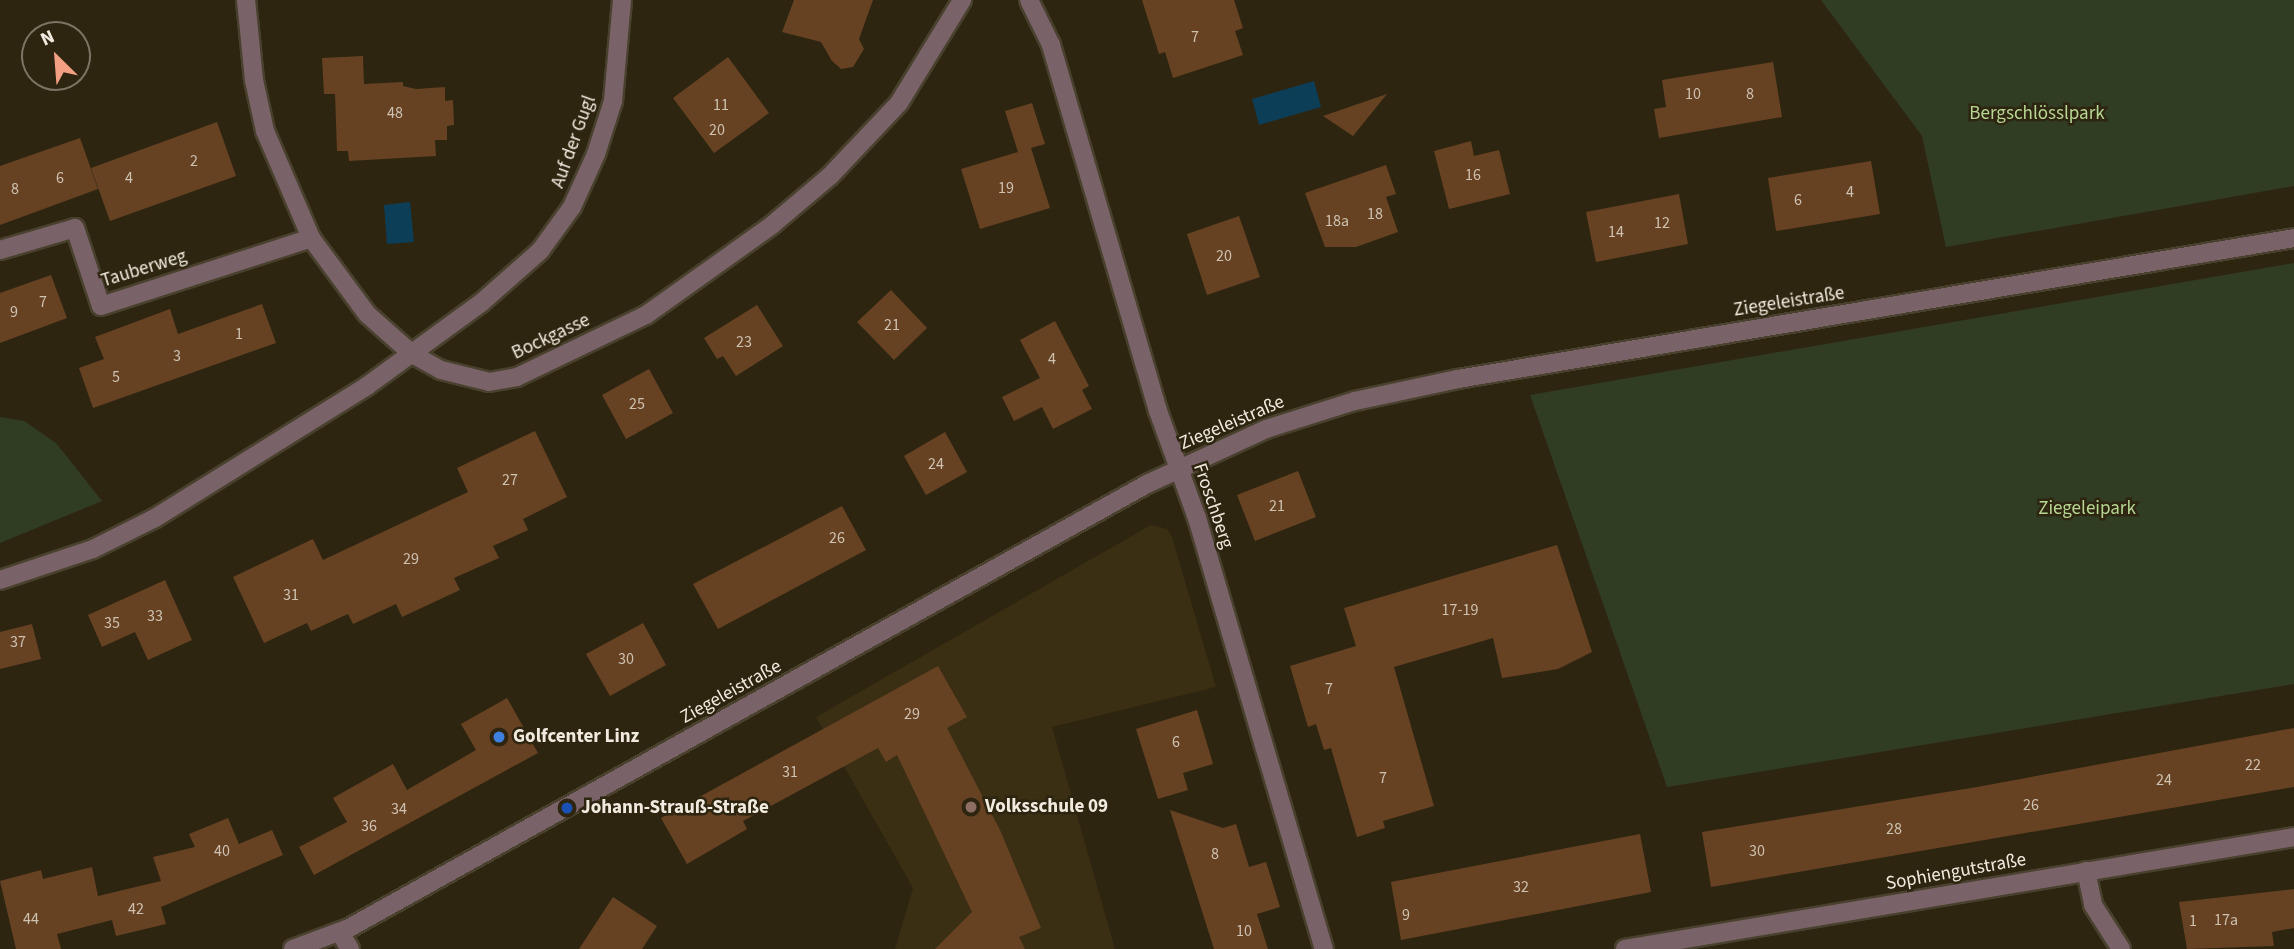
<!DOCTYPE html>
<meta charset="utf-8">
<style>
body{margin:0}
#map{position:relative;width:2294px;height:949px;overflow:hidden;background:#2e2511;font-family:"Source Sans 3",sans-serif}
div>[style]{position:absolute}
.built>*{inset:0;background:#3a2e13}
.green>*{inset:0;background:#313d23}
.water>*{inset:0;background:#0d3e58}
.building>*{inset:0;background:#664223}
.roads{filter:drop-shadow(2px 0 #49412e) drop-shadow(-2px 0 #49412e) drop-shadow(0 2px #49412e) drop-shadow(0 -2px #49412e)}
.minor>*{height:18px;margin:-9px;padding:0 9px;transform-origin:9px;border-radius:9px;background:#7a6368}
.dots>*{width:19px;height:19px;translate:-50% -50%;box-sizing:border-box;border:4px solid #2e2511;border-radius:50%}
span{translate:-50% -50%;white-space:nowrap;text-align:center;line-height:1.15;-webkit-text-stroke:5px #2e2511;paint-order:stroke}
.number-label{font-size:16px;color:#cec1b0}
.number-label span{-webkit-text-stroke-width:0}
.park-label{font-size:19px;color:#b6d692}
.street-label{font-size:19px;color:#f1ebdf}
.poi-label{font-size:19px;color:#f1ebdf;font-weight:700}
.left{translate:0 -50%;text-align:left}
.north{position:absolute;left:21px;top:21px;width:70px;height:70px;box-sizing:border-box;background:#2e2511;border:2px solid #7c7463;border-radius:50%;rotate:335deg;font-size:19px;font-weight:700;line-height:28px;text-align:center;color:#f1ebdf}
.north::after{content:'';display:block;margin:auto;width:24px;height:32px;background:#f39f83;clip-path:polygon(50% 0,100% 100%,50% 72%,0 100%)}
</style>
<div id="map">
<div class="built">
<i style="clip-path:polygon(1151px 525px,1167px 529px,1172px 537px,1216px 687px,1052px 727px,1115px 949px,895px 949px,913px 888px,816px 717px)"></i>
</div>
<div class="green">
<i style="clip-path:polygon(1821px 0,2294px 0,2294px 186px,1946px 247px,1922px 136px)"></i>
<i style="clip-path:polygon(2294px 263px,2294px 684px,1667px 787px,1530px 395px)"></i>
<i style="clip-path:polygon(0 417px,24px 421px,56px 443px,102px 501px,0 543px)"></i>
</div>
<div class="water">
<i style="clip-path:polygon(1314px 81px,1321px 107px,1259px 125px,1252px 99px)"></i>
<i style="clip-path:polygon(410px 202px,414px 242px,387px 244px,384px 205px)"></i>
</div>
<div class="building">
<i style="clip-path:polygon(794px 0,873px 0,859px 39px,864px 49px,853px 67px,841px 69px,832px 61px,821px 42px,782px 32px)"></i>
<i style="clip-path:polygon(1142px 0,1234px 0,1243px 28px,1235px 31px,1243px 55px,1173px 78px,1165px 52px,1159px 54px)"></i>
<i style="clip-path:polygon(363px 56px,364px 84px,403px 82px,403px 86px,416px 89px,445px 87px,445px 101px,453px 100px,454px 125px,447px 126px,447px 140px,435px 140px,436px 156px,349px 161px,348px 151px,337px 151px,335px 94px,324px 94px,322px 58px)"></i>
<i style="clip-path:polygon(728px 57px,769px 113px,714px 153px,673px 98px)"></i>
<i style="clip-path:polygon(1773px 62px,1782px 117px,1659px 138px,1654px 109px,1666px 107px,1662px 80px)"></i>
<i style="clip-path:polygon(1387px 94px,1353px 136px,1323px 116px)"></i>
<i style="clip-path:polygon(1032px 103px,1045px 144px,1031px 148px,1050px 208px,980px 229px,961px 169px,1018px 152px,1005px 111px)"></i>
<i style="clip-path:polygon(217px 122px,236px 176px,110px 221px,91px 168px)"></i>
<i style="clip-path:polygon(80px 138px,98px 189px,0 225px,0 166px)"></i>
<i style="clip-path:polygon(1471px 141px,1474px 156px,1499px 150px,1510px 194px,1449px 209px,1434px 151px)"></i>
<i style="clip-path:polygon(1871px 161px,1880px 214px,1776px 231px,1768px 178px)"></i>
<i style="clip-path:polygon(1386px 165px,1396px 194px,1386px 197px,1398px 232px,1356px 247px,1325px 247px,1305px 193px)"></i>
<i style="clip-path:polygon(1679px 194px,1688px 244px,1596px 262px,1586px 212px)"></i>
<i style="clip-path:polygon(1239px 216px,1260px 277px,1207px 295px,1187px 234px)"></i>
<i style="clip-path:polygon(51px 275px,67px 318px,0 343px,0 293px)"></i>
<i style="clip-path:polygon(891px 290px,927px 328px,894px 360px,857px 322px)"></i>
<i style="clip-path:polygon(262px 304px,276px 343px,93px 408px,79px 368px,104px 359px,95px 337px,170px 309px,178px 334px)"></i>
<i style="clip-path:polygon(757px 305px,783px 346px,736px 376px,723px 356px,717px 359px,704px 338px)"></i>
<i style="clip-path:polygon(1055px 321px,1089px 386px,1082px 390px,1092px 409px,1053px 429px,1042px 407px,1014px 421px,1002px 397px,1040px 378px,1020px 340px)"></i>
<i style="clip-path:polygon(649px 369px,673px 413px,626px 439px,602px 395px)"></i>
<i style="clip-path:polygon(535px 431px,567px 497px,523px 519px,528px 530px,493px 546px,499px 558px,454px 578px,460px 590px,402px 617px,396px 604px,353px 624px,348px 614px,311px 631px,307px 623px,264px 643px,233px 577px,313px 539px,323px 560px,468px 492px,457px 468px)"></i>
<i style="clip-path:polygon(945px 432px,967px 472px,926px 495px,904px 456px)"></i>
<i style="clip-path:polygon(1298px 471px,1316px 517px,1255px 541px,1237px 495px)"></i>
<i style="clip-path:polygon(842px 506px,866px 550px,718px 629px,693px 584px)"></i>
<i style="clip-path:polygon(1557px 545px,1592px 652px,1558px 669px,1502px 678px,1493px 638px,1394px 667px,1434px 806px,1383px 821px,1385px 828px,1357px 837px,1331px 748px,1324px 750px,1316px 724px,1308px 727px,1290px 666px,1356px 646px,1344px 608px)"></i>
<i style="clip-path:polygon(165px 580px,192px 640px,148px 660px,135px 632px,102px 647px,88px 615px)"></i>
<i style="clip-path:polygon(643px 623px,666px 665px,610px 696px,586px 654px)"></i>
<i style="clip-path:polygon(32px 624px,41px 659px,0 669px,0 632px)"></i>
<i style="clip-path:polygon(938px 666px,967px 717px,947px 728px,1000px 830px,1041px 928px,1019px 937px,1025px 949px,935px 949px,972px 912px,897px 755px,886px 762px,878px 748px,743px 821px,747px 829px,687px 864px,661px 818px)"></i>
<i style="clip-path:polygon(507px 698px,538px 753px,314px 875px,299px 847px,347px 822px,333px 798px,393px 764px,407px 790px,476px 750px,461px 724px)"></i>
<i style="clip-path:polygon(1197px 710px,1213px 764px,1183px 773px,1188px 790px,1158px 799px,1136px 729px)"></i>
<i style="clip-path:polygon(2294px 728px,2294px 787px,1711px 887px,1702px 832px,1977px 787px)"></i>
<i style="clip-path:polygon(1170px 810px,1223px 828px,1236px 824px,1249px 867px,1266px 862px,1280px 907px,1257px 914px,1268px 949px,1214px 949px)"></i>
<i style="clip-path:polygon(228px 818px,239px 844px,272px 830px,283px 855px,161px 907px,166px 924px,116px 936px,112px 920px,57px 934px,61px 949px,16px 949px,0 881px,41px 870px,43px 879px,92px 867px,98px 896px,161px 881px,153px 857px,195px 847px,189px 834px)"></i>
<i style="clip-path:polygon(1640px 834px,1651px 892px,1401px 940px,1391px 882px)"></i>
<i style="clip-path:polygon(2294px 889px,2294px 928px,2272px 932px,2274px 946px,2187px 949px,2179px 902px)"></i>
<i style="clip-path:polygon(613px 897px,657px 926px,642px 949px,579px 949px)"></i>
</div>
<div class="roads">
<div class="minor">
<i style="left:246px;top:0;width:80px;rotate:84.3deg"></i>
<i style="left:254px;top:80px;width:52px;rotate:77.8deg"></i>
<i style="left:265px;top:131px;width:116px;rotate:66.7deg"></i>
<i style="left:311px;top:238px;width:94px;rotate:53.6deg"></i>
<i style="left:367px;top:314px;width:60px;rotate:41.6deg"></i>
<i style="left:412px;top:354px;width:33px;rotate:29deg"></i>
<i style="left:441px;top:370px;width:49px;rotate:14deg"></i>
<i style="left:489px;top:382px;width:28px;rotate:-10deg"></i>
<i style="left:517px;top:377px;width:143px;rotate:-25.7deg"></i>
<i style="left:646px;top:315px;width:155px;rotate:-35.5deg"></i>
<i style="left:772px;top:225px;width:76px;rotate:-40.2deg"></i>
<i style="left:830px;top:176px;width:100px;rotate:-46.6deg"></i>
<i style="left:899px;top:103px;width:121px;rotate:-58.5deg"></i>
<i style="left:1029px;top:0;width:50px;rotate:63.9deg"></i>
<i style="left:1051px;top:45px;width:381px;rotate:73.7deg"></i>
<i style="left:1158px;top:411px;width:114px;rotate:70deg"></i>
<i style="left:1197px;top:518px;width:449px;rotate:73.6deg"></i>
<i style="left:0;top:250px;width:78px;rotate:-16.3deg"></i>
<i style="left:75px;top:228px;width:82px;rotate:71.6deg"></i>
<i style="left:101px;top:306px;width:221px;rotate:-17.9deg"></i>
<i style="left:0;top:580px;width:98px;rotate:-18.4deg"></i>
<i style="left:93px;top:549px;width:69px;rotate:-26.6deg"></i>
<i style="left:155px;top:518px;width:250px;rotate:-31.9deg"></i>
<i style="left:367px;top:386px;width:141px;rotate:-36.1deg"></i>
<i style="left:481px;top:303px;width:79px;rotate:-41.4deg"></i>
<i style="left:540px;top:251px;width:54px;rotate:-54deg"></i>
<i style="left:572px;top:207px;width:58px;rotate:-65.6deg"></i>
<i style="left:596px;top:154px;width:56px;rotate:-72.2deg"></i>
<i style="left:613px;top:101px;width:101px;rotate:-84.9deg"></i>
<i style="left:2086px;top:871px;width:35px;rotate:78deg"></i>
<i style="left:2093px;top:905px;width:52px;rotate:57.5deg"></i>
<i style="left:340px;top:933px;width:19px;rotate:58deg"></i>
<i style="left:293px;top:949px;width:60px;rotate:-20.6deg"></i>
<i style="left:349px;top:928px;width:913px;rotate:-29.09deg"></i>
<i style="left:1147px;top:484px;width:131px;rotate:-24.8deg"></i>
<i style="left:1266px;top:429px;width:93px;rotate:-17.5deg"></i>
<i style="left:1355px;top:401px;width:105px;rotate:-12.1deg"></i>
<i style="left:1458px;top:379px;width:848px;rotate:-9.57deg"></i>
<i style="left:1625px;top:949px;width:678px;rotate:-9.5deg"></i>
</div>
</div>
<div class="dots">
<i style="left:499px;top:737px;background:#3f7fe0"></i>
<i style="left:971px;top:807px;background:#8d6e63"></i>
<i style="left:567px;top:808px;background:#1a4fb4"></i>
</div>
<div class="number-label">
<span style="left:1195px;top:37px">7</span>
<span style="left:1693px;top:94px">10</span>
<span style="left:1750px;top:94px">8</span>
<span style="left:721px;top:105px">11</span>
<span style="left:395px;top:113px">48</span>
<span style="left:717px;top:130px">20</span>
<span style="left:194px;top:161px">2</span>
<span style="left:1473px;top:175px">16</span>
<span style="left:60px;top:178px">6</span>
<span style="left:129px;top:178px">4</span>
<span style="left:1006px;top:188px">19</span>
<span style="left:15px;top:189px">8</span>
<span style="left:1850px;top:192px">4</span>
<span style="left:1798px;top:200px">6</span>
<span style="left:1375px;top:214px">18</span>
<span style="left:1337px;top:221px">18a</span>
<span style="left:1662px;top:223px">12</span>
<span style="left:1616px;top:232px">14</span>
<span style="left:1224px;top:256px">20</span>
<span style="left:43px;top:302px">7</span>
<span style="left:14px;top:312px">9</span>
<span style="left:892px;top:325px">21</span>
<span style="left:239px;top:334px">1</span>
<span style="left:744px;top:342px">23</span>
<span style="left:177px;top:356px">3</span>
<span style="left:1052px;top:359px">4</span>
<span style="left:116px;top:377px">5</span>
<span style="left:637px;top:404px">25</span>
<span style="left:936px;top:464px">24</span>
<span style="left:510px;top:480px">27</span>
<span style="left:1277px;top:506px">21</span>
<span style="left:837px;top:538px">26</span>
<span style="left:411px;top:559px">29</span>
<span style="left:291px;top:595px">31</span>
<span style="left:1460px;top:610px">17-19</span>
<span style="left:155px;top:616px">33</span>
<span style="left:112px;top:623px">35</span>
<span style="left:18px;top:642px">37</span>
<span style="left:626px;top:659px">30</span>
<span style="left:1329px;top:689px">7</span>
<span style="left:912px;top:714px">29</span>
<span style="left:1176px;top:742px">6</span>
<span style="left:2253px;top:765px">22</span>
<span style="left:790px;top:772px">31</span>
<span style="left:1383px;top:778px">7</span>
<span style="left:2164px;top:780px">24</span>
<span style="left:2031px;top:805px">26</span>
<span style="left:399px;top:809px">34</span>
<span style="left:369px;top:826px">36</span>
<span style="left:1894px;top:829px">28</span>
<span style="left:222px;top:851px">40</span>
<span style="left:1757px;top:851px">30</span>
<span style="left:1215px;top:854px">8</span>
<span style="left:1521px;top:887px">32</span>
<span style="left:136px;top:909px">42</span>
<span style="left:1406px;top:915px">9</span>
<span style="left:31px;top:919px">44</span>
<span style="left:2226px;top:920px">17a</span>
<span style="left:2193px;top:921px">1</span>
<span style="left:1244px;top:931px">10</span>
</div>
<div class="park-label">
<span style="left:2037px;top:114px">Bergschlösslpark</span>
<span style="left:2087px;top:509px">Ziegeleipark</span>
</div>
<div class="street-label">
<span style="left:574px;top:142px;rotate:-70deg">Auf der Gugl</span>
<span style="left:144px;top:269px;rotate:-17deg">Tauberweg</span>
<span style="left:1789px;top:302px;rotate:-9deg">Ziegeleistraße</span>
<span style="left:551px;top:337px;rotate:-25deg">Bockgasse</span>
<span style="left:1232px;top:423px;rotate:-23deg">Ziegeleistraße</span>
<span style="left:1213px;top:506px;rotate:71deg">Froschberg</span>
<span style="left:731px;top:692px;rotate:-29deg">Ziegeleistraße</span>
<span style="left:1956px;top:872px;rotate:-10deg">Sophiengutstraße</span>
</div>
<div class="poi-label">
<span class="left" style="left:513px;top:737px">Golfcenter Linz</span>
<span class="left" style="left:985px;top:807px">Volksschule 09</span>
<span class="left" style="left:581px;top:808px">Johann-Strauß-Straße</span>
</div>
<div class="north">N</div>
</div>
